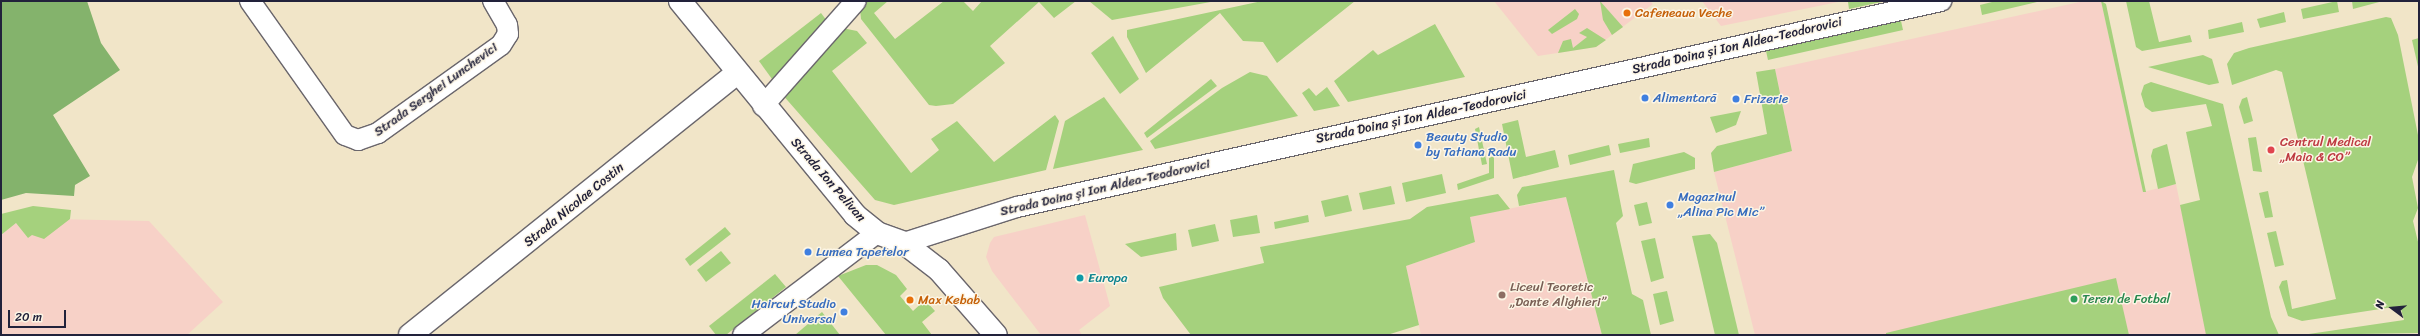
<!DOCTYPE html>
<meta charset="utf-8">
<style>
body{margin:0}
#map{position:relative;width:2420px;height:336px;overflow:hidden;background:#f1e5c8;font-family:Sriracha,sans-serif}
div>[style]{position:absolute}
.built>*{inset:0;background:#f7d1c7}
.green>*{inset:0;background:#a5d17d}
.forest>*{inset:0;background:#84b36c}
.roads{filter:drop-shadow(1px 0 #6a666c) drop-shadow(-1px 0 #6a666c) drop-shadow(0 1px #6a666c) drop-shadow(0 -1px #6a666c)}
.street>*{height:20px;margin:-10px;padding:0 10px;transform-origin:10px;border-radius:10px;background:#fff}
.secondary>*{height:22px;margin:-11px;padding:0 11px;transform-origin:11px;border-radius:11px;background:#fff}
.primary>*{height:22px;margin:-11px;padding:0 11px;transform-origin:11px;border-radius:11px;background:#fff}
.dots>*{width:11px;height:11px;translate:-50% -50%;box-sizing:border-box;border:2px solid #fcf5e5;border-radius:50%}
span{translate:-50% -50%;white-space:nowrap;text-align:center;line-height:1.15;-webkit-text-stroke:3px #fcf5e5;paint-order:stroke}
.food-label{font-size:13px;color:#c56008}
.left{translate:0 -50%;text-align:left}
.street-label{font-size:13px;color:#22223b}
.shop-label{font-size:13px;color:#366cbe}
.right{translate:-100% -50%;text-align:right}
.health-label{font-size:13px;color:#be3a42}
.culture-label{font-size:13px;color:#0d838f}
.education-label{font-size:13px;color:#785e54}
.leisure-label{font-size:13px;color:#27864d}
.frame{position:absolute;inset:0;border:2px solid #22223b;pointer-events:none}
.north{position:absolute;left:2372px;top:288px;width:40px;height:40px;-webkit-text-stroke:3px #fcf5e5;paint-order:stroke;rotate:286deg;font-size:11px;font-weight:700;line-height:16px;text-align:center;color:#22223b}
.north::after{content:'';display:block;margin:auto;width:14px;height:18px;background:#22223b;clip-path:polygon(50% 0,100% 100%,50% 72%,0 100%)}
.scale{position:absolute;left:8px;top:310px;width:58px;height:18px;box-sizing:border-box;border:2px solid #22223b;border-top:0;padding-left:5px;font-size:12px;line-height:14px;white-space:nowrap;color:#22223b;-webkit-text-stroke:3px #fcf5e5;paint-order:stroke}
</style>
<div id="map">
<div class="built">
<i style="clip-path:polygon(1494px 1px,1650px 1px,1653px 4px,1596px 47px,1538px 56px)"></i>
<i style="clip-path:polygon(1702px 1px,1843px 1px,1721px 26px)"></i>
<i style="clip-path:polygon(2084px 1px,2101px 1px,2143px 192px,2176px 184px,2207px 335px,1755px 335px,1714px 172px,1792px 151px,1775px 69px)"></i>
<i style="clip-path:polygon(1566px 197px,1602px 335px,1421px 335px,1406px 266px,1475px 242px,1470px 217px)"></i>
<i style="clip-path:polygon(1085px 215px,1110px 306px,1079px 330px,1082px 335px,1041px 335px,992px 271px,986px 257px,990px 243px,994px 237px)"></i>
<i style="clip-path:polygon(53px 219px,149px 221px,223px 302px,187px 335px,1px 335px,1px 235px,16px 223px,28px 238px)"></i>
</div>
<div class="green">
<i style="clip-path:polygon(866px 1px,888px 1px,874px 13px,895px 39px,944px 1px,963px 1px,973px 11px,982px 1px,1076px 1px,1054px 18px,1039px 2px,990px 46px,1005px 63px,953px 104px,936px 106px,929px 105px,861px 19px,860px 9px)"></i>
<i style="clip-path:polygon(1089px 1px,1216px 1px,1112px 20px)"></i>
<i style="clip-path:polygon(1262px 1px,1355px 1px,1277px 63px,1263px 42px,1243px 41px,1220px 13px,1146px 73px,1127px 37px,1127px 30px)"></i>
<i style="clip-path:polygon(1600px 1px,1623px 27px,1612px 35px,1603px 20px)"></i>
<i style="clip-path:polygon(1854px 1px,1886px 1px,1849px 9px,1848px 2px)"></i>
<i style="clip-path:polygon(1996px 1px,2041px 1px,1982px 15px,1980px 5px)"></i>
<i style="clip-path:polygon(2101px 1px,2106px 4px,2146px 192px,2143px 192px)"></i>
<i style="clip-path:polygon(2126px 1px,2149px 1px,2159px 42px,2190px 35px,2192px 42px,2142px 51px,2136px 47px)"></i>
<i style="clip-path:polygon(2337px 1px,2339px 12px,2303px 19px,2301px 9px)"></i>
<i style="clip-path:polygon(2352px 1px,2383px 1px,2353px 9px)"></i>
<i style="clip-path:polygon(1575px 9px,1579px 14px,1577px 19px,1552px 34px,1548px 30px)"></i>
<i style="clip-path:polygon(2284px 12px,2286px 22px,2260px 28px,2257px 19px)"></i>
<i style="clip-path:polygon(821px 13px,827px 21px,772px 79px,759px 61px)"></i>
<i style="clip-path:polygon(2386px 17px,2391px 18px,2398px 35px,2419px 140px,2419px 157px,2412px 177px,2418px 208px,2413px 221px,2419px 246px,2419px 333px,2302px 335px,2404px 320px,2400px 306px,2302px 321px,2288px 316px,2279px 287px,2282px 281px,2287px 280px,2292px 309px,2336px 299px,2286px 89px,2282px 72px,2276px 70px,2232px 85px,2227px 64px,2234px 53px,2249px 48px)"></i>
<i style="clip-path:polygon(1901px 21px,1903px 30px,1768px 60px,1766px 51px)"></i>
<i style="clip-path:polygon(2242px 22px,2244px 32px,2209px 39px,2208px 30px)"></i>
<i style="clip-path:polygon(1435px 24px,1465px 77px,1348px 102px,1334px 81px,1373px 50px,1378px 55px)"></i>
<i style="clip-path:polygon(842px 28px,857px 31px,867px 43px,832px 71px,911px 173px,939px 150px,931px 139px,957px 121px,994px 162px,1055px 115px,1059px 121px,1046px 170px,894px 205px,875px 200px,781px 93px)"></i>
<i style="clip-path:polygon(1587px 28px,1606px 40px,1596px 47px,1558px 53px,1563px 41px,1571px 39px,1573px 48px,1587px 37px,1579px 33px)"></i>
<i style="clip-path:polygon(1113px 36px,1139px 79px,1120px 94px,1091px 53px)"></i>
<i style="clip-path:polygon(2419px 38px,2419px 71px,2412px 40px)"></i>
<i style="clip-path:polygon(2203px 55px,2212px 59px,2219px 83px,2209px 85px,2148px 67px)"></i>
<i style="clip-path:polygon(1775px 69px,1792px 151px,1714px 172px,1711px 153px,1717px 146px,1767px 134px,1756px 72px)"></i>
<i style="clip-path:polygon(1250px 72px,1267px 76px,1298px 116px,1155px 149px,1150px 141px,1222px 88px)"></i>
<i style="clip-path:polygon(1211px 79px,1217px 86px,1147px 138px,1144px 133px)"></i>
<i style="clip-path:polygon(2151px 82px,2223px 104px,2271px 317px,2279px 335px,2206px 335px,2180px 205px,2200px 200px,2186px 132px,2212px 126px,2206px 104px,2152px 112px,2145px 107px,2141px 94px,2144px 85px)"></i>
<i style="clip-path:polygon(1327px 87px,1340px 106px,1314px 111px,1302px 93px,1309px 88px,1316px 96px)"></i>
<i style="clip-path:polygon(1104px 97px,1143px 150px,1053px 169px,1065px 121px)"></i>
<i style="clip-path:polygon(2247px 97px,2253px 121px,2244px 124px,2239px 107px,2242px 99px)"></i>
<i style="clip-path:polygon(1741px 111px,1736px 125px,1716px 133px,1710px 117px)"></i>
<i style="clip-path:polygon(1518px 120px,1526px 157px,1555px 150px,1559px 167px,1513px 179px,1502px 124px)"></i>
<i style="clip-path:polygon(1479px 127px,1487px 164px,1482px 165px,1475px 129px)"></i>
<i style="clip-path:polygon(2256px 137px,2262px 172px,2253px 171px,2248px 138px)"></i>
<i style="clip-path:polygon(1649px 138px,1650px 147px,1620px 153px,1618px 144px)"></i>
<i style="clip-path:polygon(2167px 144px,2176px 184px,2158px 189px,2151px 156px,2153px 149px)"></i>
<i style="clip-path:polygon(1609px 145px,1611px 155px,1570px 165px,1568px 155px)"></i>
<i style="clip-path:polygon(1684px 152px,1695px 158px,1695px 169px,1636px 184px,1629px 182px,1633px 164px)"></i>
<i style="clip-path:polygon(1494px 156px,1494px 178px,1458px 190px,1457px 184px,1489px 173px,1489px 158px)"></i>
<i style="clip-path:polygon(1614px 170px,1623px 216px,1616px 223px,1632px 294px,1643px 300px,1651px 335px,1602px 335px,1566px 197px,1519px 206px,1517px 195px,1522px 187px)"></i>
<i style="clip-path:polygon(1442px 174px,1446px 193px,1406px 202px,1402px 183px)"></i>
<i style="clip-path:polygon(1391px 186px,1395px 204px,1363px 210px,1359px 193px)"></i>
<i style="clip-path:polygon(2268px 191px,2273px 217px,2265px 218px,2259px 193px)"></i>
<i style="clip-path:polygon(1498px 194px,1510px 209px,1470px 217px,1475px 242px,1406px 266px,1419px 325px,1387px 335px,1191px 335px,1163px 298px,1159px 287px,1264px 263px,1260px 247px,1410px 219px,1427px 207px)"></i>
<i style="clip-path:polygon(1348px 195px,1352px 211px,1325px 217px,1321px 201px)"></i>
<i style="clip-path:polygon(1647px 202px,1652px 223px,1639px 226px,1634px 205px)"></i>
<i style="clip-path:polygon(33px 206px,71px 210px,70px 219px,44px 239px,32px 235px,28px 238px,16px 223px,1px 235px,1px 214px)"></i>
<i style="clip-path:polygon(1257px 215px,1260px 233px,1233px 237px,1230px 220px)"></i>
<i style="clip-path:polygon(1308px 215px,1309px 222px,1275px 229px,1274px 222px)"></i>
<i style="clip-path:polygon(1215px 224px,1219px 241px,1192px 247px,1188px 230px)"></i>
<i style="clip-path:polygon(725px 227px,731px 234px,690px 266px,685px 259px)"></i>
<i style="clip-path:polygon(2276px 231px,2284px 265px,2275px 267px,2267px 233px)"></i>
<i style="clip-path:polygon(1176px 233px,1177px 250px,1141px 257px,1125px 244px)"></i>
<i style="clip-path:polygon(1710px 234px,1717px 243px,1739px 335px,1715px 335px,1692px 236px)"></i>
<i style="clip-path:polygon(1655px 238px,1664px 278px,1651px 282px,1641px 241px)"></i>
<i style="clip-path:polygon(721px 251px,731px 263px,706px 282px,697px 270px)"></i>
<i style="clip-path:polygon(866px 265px,877px 265px,896px 275px,907px 289px,900px 296px,913px 311px,925px 300px,935px 311px,922px 322px,932px 335px,886px 335px,838px 276px)"></i>
<i style="clip-path:polygon(775px 274px,786px 287px,726px 335px,716px 335px,709px 326px)"></i>
<i style="clip-path:polygon(2116px 278px,2129px 335px,1886px 335px,1886px 333px)"></i>
<i style="clip-path:polygon(1667px 291px,1674px 321px,1660px 325px,1653px 294px)"></i>
<i style="clip-path:polygon(822px 312px,840px 335px,795px 335px)"></i>
</div>
<div class="forest">
<i style="clip-path:polygon(1px 1px,87px 1px,101px 43px,120px 70px,53px 115px,90px 176px,75px 185px,74px 196px,26px 193px,1px 200px)"></i>
</div>
<div class="roads">
<div class="street">
<i style="left:250px;top:1px;width:164px;rotate:54.7deg"></i>
<i style="left:345px;top:135px;width:14px;rotate:21deg"></i>
<i style="left:358px;top:140px;width:21px;rotate:-19deg"></i>
<i style="left:378px;top:133px;width:151px;rotate:-35.6deg"></i>
<i style="left:501px;top:45px;width:13px;rotate:-58deg"></i>
<i style="left:508px;top:34px;width:9px;rotate:-96deg"></i>
<i style="left:507px;top:25px;width:28px;rotate:-120deg"></i>
<i style="left:763px;top:106px;width:140px;rotate:-48.5deg"></i>
<i style="left:904px;top:243px;width:119px;rotate:-17.7deg"></i>
<i style="left:1017px;top:207px;width:947px;rotate:-12.57deg"></i>
<i style="left:743px;top:335px;width:168px;rotate:-37.3deg"></i>
</div>
<div class="secondary">
<i style="left:410px;top:335px;width:419px;rotate:-38.7deg"></i>
</div>
<div class="primary">
<i style="left:680px;top:1px;width:276px;rotate:50.7deg"></i>
<i style="left:855px;top:215px;width:28px;rotate:39deg"></i>
<i style="left:877px;top:233px;width:29px;rotate:20deg"></i>
<i style="left:904px;top:243px;width:44px;rotate:37.6deg"></i>
<i style="left:939px;top:270px;width:86px;rotate:48.8deg"></i>
</div>
</div>
<div class="dots">
<i style="left:1627px;top:13px;background:#e8710a"></i>
<i style="left:1645px;top:98px;background:#3f7fe0"></i>
<i style="left:1736px;top:99px;background:#3f7fe0"></i>
<i style="left:1418px;top:145px;background:#3f7fe0"></i>
<i style="left:2271px;top:150px;background:#e0444e"></i>
<i style="left:1670px;top:205px;background:#3f7fe0"></i>
<i style="left:808px;top:252px;background:#3f7fe0"></i>
<i style="left:1080px;top:278px;background:#0f9aa8"></i>
<i style="left:1502px;top:295px;background:#8d6e63"></i>
<i style="left:2074px;top:299px;background:#2e9e5b"></i>
<i style="left:910px;top:300px;background:#e8710a"></i>
<i style="left:844px;top:312px;background:#3f7fe0"></i>
</div>
<div class="food-label">
<span class="left" style="left:1635px;top:13px">Cafeneaua Veche</span>
<span class="left" style="left:918px;top:300px">Max Kebab</span>
</div>
<div class="street-label">
<span style="left:1737px;top:46px;rotate:-13deg">Strada Doina și Ion Aldea-Teodorovici</span>
<span style="left:436px;top:90px;rotate:-36deg">Strada Serghei Lunchevici</span>
<span style="left:1421px;top:117px;rotate:-12deg">Strada Doina și Ion Aldea-Teodorovici</span>
<span style="left:828px;top:180px;rotate:49deg">Strada Ion Pelivan</span>
<span style="left:1105px;top:188px;rotate:-13deg">Strada Doina și Ion Aldea-Teodorovici</span>
<span style="left:574px;top:205px;rotate:-39deg">Strada Nicolae Costin</span>
</div>
<div class="shop-label">
<span class="left" style="left:1653px;top:98px">Alimentară</span>
<span class="left" style="left:1744px;top:99px">Frizerie</span>
<span class="left" style="left:1426px;top:145px">Beauty Studio<br>by Tatiana Radu</span>
<span class="left" style="left:1678px;top:205px">Magazinul<br>„Alina Pic Mic”</span>
<span class="left" style="left:816px;top:252px">Lumea Tapetelor</span>
<span class="right" style="left:836px;top:312px">Haircut Studio<br>Universal</span>
</div>
<div class="health-label">
<span class="left" style="left:2280px;top:150px">Centrul Medical<br>„Maia &amp; CO”</span>
</div>
<div class="culture-label">
<span class="left" style="left:1088px;top:278px">Europa</span>
</div>
<div class="education-label">
<span class="left" style="left:1510px;top:295px">Liceul Teoretic<br>„Dante Alighieri”</span>
</div>
<div class="leisure-label">
<span class="left" style="left:2082px;top:299px">Teren de Fotbal</span>
</div>
<div class="frame"></div>
<div class="north">N</div>
<div class="scale">20 m</div>
</div>
